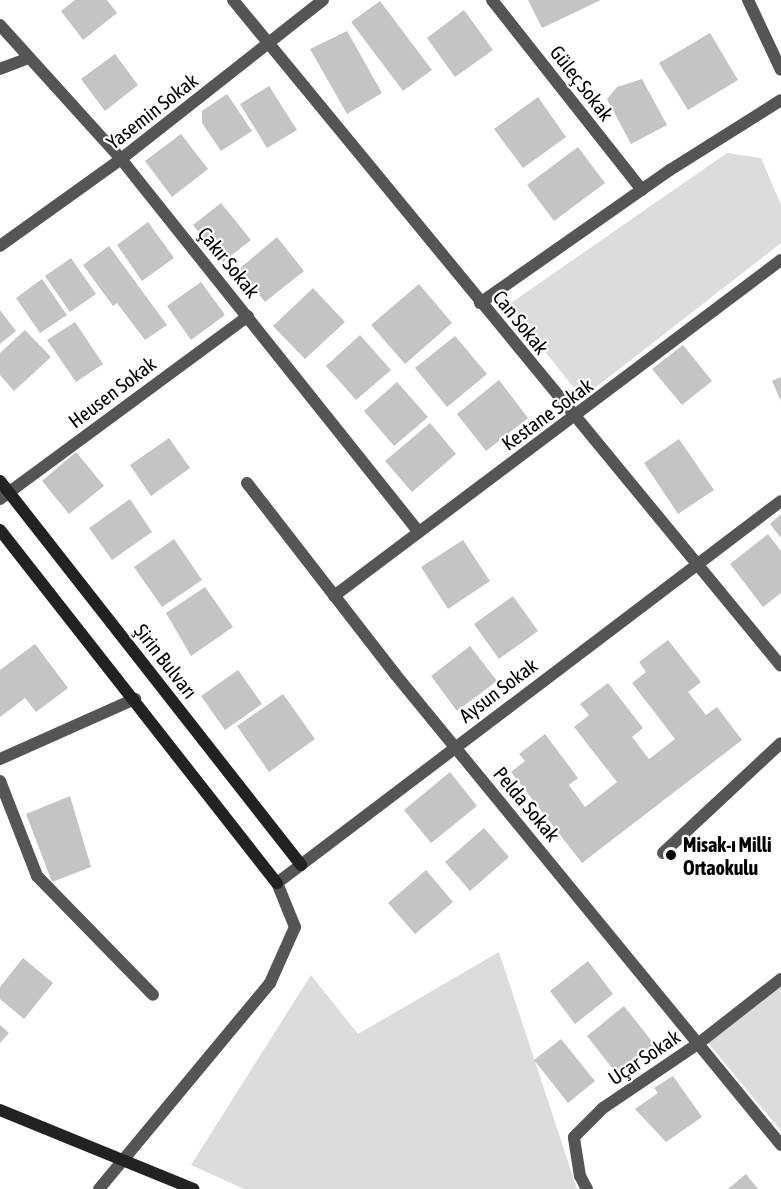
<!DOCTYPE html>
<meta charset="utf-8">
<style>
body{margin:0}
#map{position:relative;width:781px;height:1189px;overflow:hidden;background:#fff;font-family:"Asap Condensed",sans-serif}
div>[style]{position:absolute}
.green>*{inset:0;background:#dcdcdc}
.building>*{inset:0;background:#c4c4c4}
.lane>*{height:12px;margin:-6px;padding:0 6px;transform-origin:6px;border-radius:6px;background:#555}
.street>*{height:12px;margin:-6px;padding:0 6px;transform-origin:6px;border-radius:6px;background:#555}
.secondary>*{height:12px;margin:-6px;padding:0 6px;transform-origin:6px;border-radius:6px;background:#222}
.dots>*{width:16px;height:16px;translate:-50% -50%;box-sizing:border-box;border:3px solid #fff;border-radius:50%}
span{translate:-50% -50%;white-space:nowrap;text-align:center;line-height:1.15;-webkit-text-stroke:4.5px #fff;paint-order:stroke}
.street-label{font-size:20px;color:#000}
.poi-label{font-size:20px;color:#000;font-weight:700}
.left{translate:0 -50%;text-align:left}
</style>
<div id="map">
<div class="green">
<i style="clip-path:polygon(727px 153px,761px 158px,781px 205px,781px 243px,582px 398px,508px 305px)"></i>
<i style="clip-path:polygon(499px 952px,577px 1189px,244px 1189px,191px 1165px,311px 975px,358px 1034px)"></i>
<i style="clip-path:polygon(781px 987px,781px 1131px,708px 1043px)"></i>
</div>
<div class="building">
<i style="clip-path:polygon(75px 0,107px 0,117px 13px,83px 40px,61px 11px)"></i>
<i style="clip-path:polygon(528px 0,601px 0,542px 28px)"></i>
<i style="clip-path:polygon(380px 1px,432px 70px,403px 91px,351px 22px)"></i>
<i style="clip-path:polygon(464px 10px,493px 50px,455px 77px,427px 38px)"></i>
<i style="clip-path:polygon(347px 31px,382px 93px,347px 114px,310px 49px)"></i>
<i style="clip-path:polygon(710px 33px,738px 80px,688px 110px,659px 63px)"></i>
<i style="clip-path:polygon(115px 54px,138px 85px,105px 111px,81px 79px)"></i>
<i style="clip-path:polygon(642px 79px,667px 125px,631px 144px,607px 99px,617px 87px)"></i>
<i style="clip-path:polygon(269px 86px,297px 130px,267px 148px,240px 104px)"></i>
<i style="clip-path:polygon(227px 94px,252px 131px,221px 151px,202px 123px,202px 111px)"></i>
<i style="clip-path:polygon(538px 97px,566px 137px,523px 168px,494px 129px)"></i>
<i style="clip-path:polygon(181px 134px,208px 169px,172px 197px,145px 161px)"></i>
<i style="clip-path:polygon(578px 147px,605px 183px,554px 221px,527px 185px)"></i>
<i style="clip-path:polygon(221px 203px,251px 240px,223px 262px,193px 225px)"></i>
<i style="clip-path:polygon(148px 222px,174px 258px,142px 281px,117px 245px)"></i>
<i style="clip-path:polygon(277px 237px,304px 271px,265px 302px,239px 269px)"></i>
<i style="clip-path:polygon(109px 246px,167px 325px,145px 340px,117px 303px,113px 306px,83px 265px)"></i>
<i style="clip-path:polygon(71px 258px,96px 294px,70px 312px,45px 276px)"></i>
<i style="clip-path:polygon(42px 279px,67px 315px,40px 333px,16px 298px)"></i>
<i style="clip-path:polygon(201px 282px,225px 315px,191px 340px,167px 306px)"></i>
<i style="clip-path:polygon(419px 284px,452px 323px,405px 364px,371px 325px)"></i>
<i style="clip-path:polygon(313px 288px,345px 322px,305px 359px,273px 326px)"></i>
<i style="clip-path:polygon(0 310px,16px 331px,0 344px)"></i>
<i style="clip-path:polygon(75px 322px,103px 364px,76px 382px,47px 340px)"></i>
<i style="clip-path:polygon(25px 330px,51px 357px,14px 391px,0 375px,0 353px)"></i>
<i style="clip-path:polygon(360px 335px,391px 370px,356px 400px,326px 366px)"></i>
<i style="clip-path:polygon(455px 336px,487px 374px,447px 407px,415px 368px)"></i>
<i style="clip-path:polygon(683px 345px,712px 381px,682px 405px,652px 369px)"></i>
<i style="clip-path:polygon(781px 377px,781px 401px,772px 381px)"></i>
<i style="clip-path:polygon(499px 380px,528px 418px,486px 451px,457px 414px)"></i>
<i style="clip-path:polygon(397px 382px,428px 417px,394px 446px,364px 411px)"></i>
<i style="clip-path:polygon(430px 423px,456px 454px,412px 492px,385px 461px)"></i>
<i style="clip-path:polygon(169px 438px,190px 468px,151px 496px,130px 465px)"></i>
<i style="clip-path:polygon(679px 439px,714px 490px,678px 514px,644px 463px)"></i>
<i style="clip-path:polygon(76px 452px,104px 486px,69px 514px,42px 481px)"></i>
<i style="clip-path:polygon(130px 499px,152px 532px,112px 560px,89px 528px)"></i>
<i style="clip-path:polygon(781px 514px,781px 538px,770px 524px)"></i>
<i style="clip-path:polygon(768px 534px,781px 551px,781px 593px,763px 607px,730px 564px)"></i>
<i style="clip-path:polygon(174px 539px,202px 580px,162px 607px,134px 567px)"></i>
<i style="clip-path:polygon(463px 540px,490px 581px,448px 609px,421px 567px)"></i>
<i style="clip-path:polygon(205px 587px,233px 627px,191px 656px,166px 613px)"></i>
<i style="clip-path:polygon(513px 596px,538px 631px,499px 659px,474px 624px)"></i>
<i style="clip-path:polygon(668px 640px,701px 682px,688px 692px,706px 715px,717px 707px,742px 740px,582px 863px,511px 772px,525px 761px,519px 754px,545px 734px,578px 778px,569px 785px,585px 807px,617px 782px,574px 727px,589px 715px,580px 704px,608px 683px,643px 728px,632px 737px,649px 759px,675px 739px,632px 683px,646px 672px,639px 662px)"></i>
<i style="clip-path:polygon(35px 644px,68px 688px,36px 712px,25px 698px,0 717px,0 670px)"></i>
<i style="clip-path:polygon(470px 646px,497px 681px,457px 711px,431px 676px)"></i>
<i style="clip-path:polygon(238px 670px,262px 704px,225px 730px,201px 696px)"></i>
<i style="clip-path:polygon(283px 694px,315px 739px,269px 772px,237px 726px)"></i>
<i style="clip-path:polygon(450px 772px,477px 806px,431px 843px,404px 810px)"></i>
<i style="clip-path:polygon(70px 796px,91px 867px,52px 882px,26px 814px)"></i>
<i style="clip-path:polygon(484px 828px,509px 857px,470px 891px,445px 862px)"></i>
<i style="clip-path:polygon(426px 870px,453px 902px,415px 934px,388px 903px)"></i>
<i style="clip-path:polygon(23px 958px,53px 983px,24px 1019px,0 999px,0 987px)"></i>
<i style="clip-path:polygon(588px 961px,613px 994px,575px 1024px,550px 991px)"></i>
<i style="clip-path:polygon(624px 1006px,654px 1044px,616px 1073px,587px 1036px)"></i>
<i style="clip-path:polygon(0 1025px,9px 1033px,0 1043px)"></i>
<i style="clip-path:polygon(561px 1039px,595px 1081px,568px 1103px,534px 1060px)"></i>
<i style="clip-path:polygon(673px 1076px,702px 1117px,666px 1142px,635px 1109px,658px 1093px,654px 1088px)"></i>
<i style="clip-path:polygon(746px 1174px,758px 1189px,728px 1189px)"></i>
</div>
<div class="lane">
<i style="left:0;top:781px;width:102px;rotate:68.7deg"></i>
<i style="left:37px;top:876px;width:166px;rotate:45.7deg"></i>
<i style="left:663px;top:853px;width:161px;rotate:-43deg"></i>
</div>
<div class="street">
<i style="left:233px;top:0;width:862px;rotate:50.55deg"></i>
<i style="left:492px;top:0;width:242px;rotate:51.7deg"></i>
<i style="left:748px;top:0;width:77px;rotate:64.8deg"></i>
<i style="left:0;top:25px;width:181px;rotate:47.9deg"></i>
<i style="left:121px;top:159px;width:477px;rotate:51.4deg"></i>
<i style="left:0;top:69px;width:30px;rotate:-21deg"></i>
<i style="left:0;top:246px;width:149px;rotate:-35.7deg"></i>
<i style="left:121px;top:159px;width:257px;rotate:-38.2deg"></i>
<i style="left:480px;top:303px;width:232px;rotate:-35deg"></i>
<i style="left:670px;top:170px;width:131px;rotate:-32.2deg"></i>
<i style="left:247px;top:483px;width:242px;rotate:52.2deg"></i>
<i style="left:395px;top:674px;width:609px;rotate:50.66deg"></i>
<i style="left:0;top:499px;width:308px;rotate:-36.4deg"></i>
<i style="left:334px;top:596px;width:559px;rotate:-36.93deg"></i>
<i style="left:0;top:759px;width:148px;rotate:-24deg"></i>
<i style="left:99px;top:1189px;width:268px;rotate:-50.3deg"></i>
<i style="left:270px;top:983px;width:61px;rotate:-65.9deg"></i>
<i style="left:295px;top:927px;width:48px;rotate:-112.2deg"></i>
<i style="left:277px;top:883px;width:632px;rotate:-37.16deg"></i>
<i style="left:587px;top:1189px;width:15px;rotate:-118deg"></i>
<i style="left:580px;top:1176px;width:39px;rotate:-99deg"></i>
<i style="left:574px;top:1137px;width:41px;rotate:-45deg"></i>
<i style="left:603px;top:1108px;width:116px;rotate:-34.1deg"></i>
<i style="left:699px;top:1043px;width:104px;rotate:-38deg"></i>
</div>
<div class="secondary">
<i style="left:0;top:481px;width:488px;rotate:51.9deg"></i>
<i style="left:0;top:530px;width:449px;rotate:51.9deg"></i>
<i style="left:0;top:1110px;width:209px;rotate:22.2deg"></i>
</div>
<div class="dots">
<i style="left:671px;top:855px;background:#000"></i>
</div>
<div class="street-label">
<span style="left:582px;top:83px;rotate:52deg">Güleç Sokak</span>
<span style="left:152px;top:111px;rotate:-38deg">Yasemin Sokak</span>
<span style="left:229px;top:262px;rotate:51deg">Çakır Sokak</span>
<span style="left:521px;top:322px;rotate:51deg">Can Sokak</span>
<span style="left:112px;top:392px;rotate:-37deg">Heusen Sokak</span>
<span style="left:547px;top:414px;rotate:-36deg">Kestane Sokak</span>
<span style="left:166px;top:661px;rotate:52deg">Şirin Bulvarı</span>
<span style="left:498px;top:690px;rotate:-37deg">Aysun Sokak</span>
<span style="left:527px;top:804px;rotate:50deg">Pelda Sokak</span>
<span style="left:644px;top:1057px;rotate:-34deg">Uçar Sokak</span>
</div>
<div class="poi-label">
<span class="left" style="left:683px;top:856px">Misak-ı Milli<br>Ortaokulu</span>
</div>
</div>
